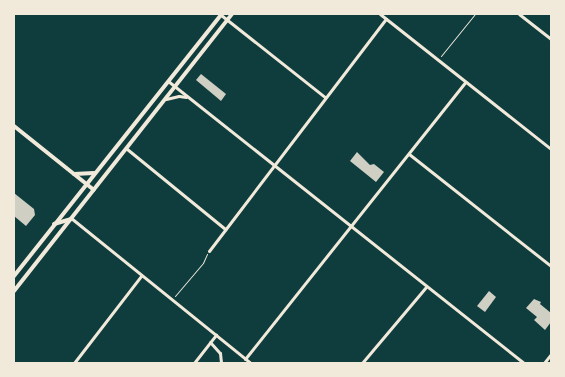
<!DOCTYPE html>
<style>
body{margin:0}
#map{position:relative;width:565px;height:377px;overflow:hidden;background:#0f3d3e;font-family:Raleway,sans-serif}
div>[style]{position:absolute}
.building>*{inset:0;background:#cfcfc3}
.path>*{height:1px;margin:-0.5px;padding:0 0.5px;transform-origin:0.5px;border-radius:0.5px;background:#f1e9da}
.minor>*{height:3px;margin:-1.5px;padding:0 1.5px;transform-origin:1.5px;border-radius:1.5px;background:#f1e9da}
.tertiary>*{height:4px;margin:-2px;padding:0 2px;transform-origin:2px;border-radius:2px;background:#f1e9da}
.secondary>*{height:4px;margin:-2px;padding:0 2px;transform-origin:2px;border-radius:2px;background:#f1e9da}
span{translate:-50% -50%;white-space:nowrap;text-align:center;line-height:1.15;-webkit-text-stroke:4.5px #f1e9da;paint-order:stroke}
.frame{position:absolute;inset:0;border:15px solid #f1e9da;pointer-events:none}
</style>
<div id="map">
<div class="building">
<i style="clip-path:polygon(201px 74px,226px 94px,221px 101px,196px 80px)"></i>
<i style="clip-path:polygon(357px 152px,370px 165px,374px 164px,384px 172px,376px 182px,350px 161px)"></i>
<i style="clip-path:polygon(14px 193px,34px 209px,35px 215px,26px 226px,14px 216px)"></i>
<i style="clip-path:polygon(489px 291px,496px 297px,485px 312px,477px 306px)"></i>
<i style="clip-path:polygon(534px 299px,541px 302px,540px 304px,551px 313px,551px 322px,545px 330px,534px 320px,537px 317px,526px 308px)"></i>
</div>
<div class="path">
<i style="left:441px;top:56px;width:54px;rotate:-51deg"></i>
<i style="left:175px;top:296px;width:43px;rotate:-49.7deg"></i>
<i style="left:203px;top:263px;width:10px;rotate:-66deg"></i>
</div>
<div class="minor">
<i style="left:380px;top:14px;width:218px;rotate:38.3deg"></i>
<i style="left:519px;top:14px;width:41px;rotate:38deg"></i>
<i style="left:221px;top:15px;width:132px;rotate:38.3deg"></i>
<i style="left:168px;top:81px;width:454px;rotate:38.4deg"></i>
<i style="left:166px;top:99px;width:13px;rotate:-13deg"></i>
<i style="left:179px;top:96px;width:7px;rotate:8deg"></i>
<i style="left:127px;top:149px;width:127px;rotate:39.2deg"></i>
<i style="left:409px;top:154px;width:181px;rotate:38.3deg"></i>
<i style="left:71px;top:218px;width:231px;rotate:38.9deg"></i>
<i style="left:209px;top:251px;width:292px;rotate:-52.7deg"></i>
<i style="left:210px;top:342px;width:15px;rotate:48deg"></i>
<i style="left:220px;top:353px;width:10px;rotate:84deg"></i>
<i style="left:245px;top:359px;width:354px;rotate:-51.5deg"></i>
<i style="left:74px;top:363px;width:110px;rotate:-52.4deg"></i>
<i style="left:194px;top:363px;width:36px;rotate:-52deg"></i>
<i style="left:362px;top:363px;width:99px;rotate:-49.9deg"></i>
<i style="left:534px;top:363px;width:4px"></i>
<i style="left:544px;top:363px;width:11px;rotate:-52deg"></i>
</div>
<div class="tertiary">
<i style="left:14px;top:126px;width:102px;rotate:38.7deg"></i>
</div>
<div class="secondary">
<i style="left:74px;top:174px;width:20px;rotate:-3deg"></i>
<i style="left:54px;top:224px;width:18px;rotate:-16deg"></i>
<i style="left:14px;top:276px;width:335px;rotate:-51.6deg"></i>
<i style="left:14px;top:291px;width:352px;rotate:-51.8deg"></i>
</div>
<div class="frame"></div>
</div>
